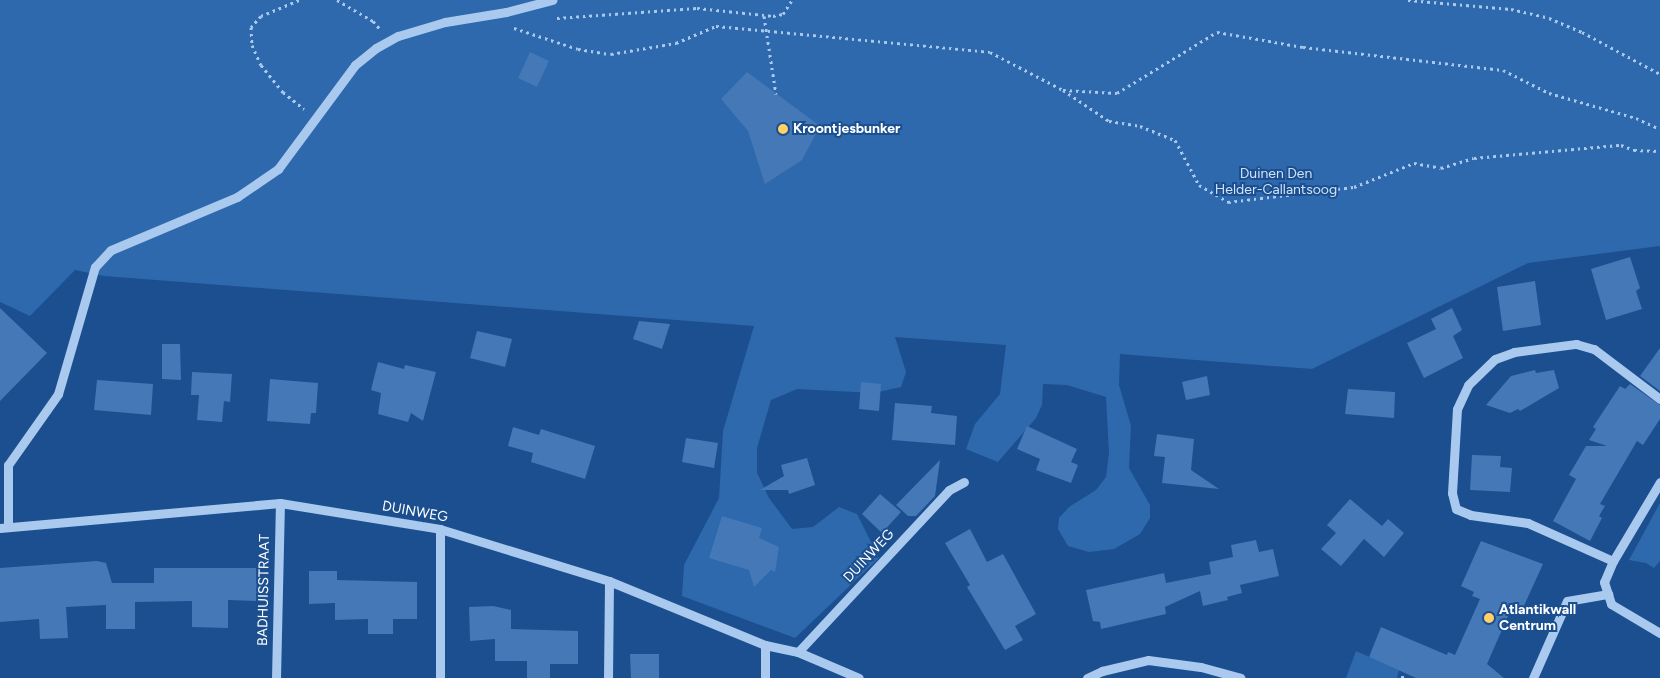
<!DOCTYPE html>
<style>
body{margin:0}
#map{position:relative;width:1660px;height:678px;overflow:hidden;background:#1b4f8f;font-family:Figtree,sans-serif}
div>[style]{position:absolute}
.green>*{inset:0;background:#2e69ad}
.building>*{inset:0;background:#4478b7}
.path>*{height:3px;margin-top:-1.5px;transform-origin:0;background:repeating-linear-gradient(90deg,#a9c9ee 0 2.5px,transparent 0 6.5px)}
.minor>*{height:9px;margin:-4.5px;padding:0 4.5px;transform-origin:4.5px;border-radius:4.5px;background:#a9c9ee}
.dots>*{width:14px;height:14px;translate:-50% -50%;box-sizing:border-box;border:2px solid #1b4f8f;border-radius:50%}
span{translate:-50% -50%;white-space:nowrap;text-align:center;line-height:1.15;-webkit-text-stroke:4px #1b4f8f;paint-order:stroke}
.poi-label{font-size:14px;color:#fff;font-weight:700}
.left{translate:0 -50%;text-align:left}
.park-label{font-size:14px;color:#cfe3fa}
.street-label{font-size:14px;color:#fff}
</style>
<div id="map">
<div class="green">
<i style="clip-path:polygon(0 0,1660px 0,1660px 246px,1528px 263px,1312px 369px,1120px 354px,1119px 385px,1131px 426px,1129px 468px,1150px 505px,1150px 518px,1140px 534px,1114px 549px,1089px 552px,1068px 546px,1058px 529px,1059px 518px,1069px 507px,1096px 490px,1106px 477px,1109px 453px,1106px 397px,1067px 385px,1043px 384px,1042px 405px,1036px 418px,998px 462px,966px 449px,975px 424px,1000px 394px,1006px 345px,895px 337px,906px 372px,901px 387px,874px 393px,797px 389px,771px 400px,757px 448px,757px 473px,769px 498px,792px 529px,813px 527px,839px 507px,857px 514px,879px 558px,795px 638px,682px 596px,684px 565px,719px 498px,723px 431px,754px 326px,104px 276px,75px 270px,30px 316px,0 302px)"></i>
<i style="clip-path:polygon(1660px 503px,1660px 561px,1654px 568px,1646px 563px,1629px 560px)"></i>
<i style="clip-path:polygon(1356px 651px,1399px 670px,1397px 678px,1346px 678px)"></i>
</div>
<div class="building">
<i style="clip-path:polygon(530px 52px,549px 61px,537px 87px,518px 78px)"></i>
<i style="clip-path:polygon(747px 72px,820px 126px,802px 160px,765px 184px,748px 131px,721px 99px)"></i>
<i style="clip-path:polygon(1630px 257px,1640px 288px,1636px 291px,1642px 309px,1606px 320px,1591px 269px)"></i>
<i style="clip-path:polygon(1535px 281px,1541px 325px,1503px 331px,1497px 287px)"></i>
<i style="clip-path:polygon(0 308px,47px 353px,0 401px)"></i>
<i style="clip-path:polygon(1452px 308px,1462px 330px,1453px 336px,1463px 358px,1424px 378px,1407px 343px,1436px 329px,1431px 319px)"></i>
<i style="clip-path:polygon(639px 321px,670px 324px,662px 349px,633px 339px)"></i>
<i style="clip-path:polygon(477px 331px,512px 339px,505px 367px,470px 358px)"></i>
<i style="clip-path:polygon(162px 344px,180px 344px,181px 380px,162px 379px)"></i>
<i style="clip-path:polygon(1660px 348px,1660px 391px,1640px 376px)"></i>
<i style="clip-path:polygon(378px 362px,404px 369px,405px 365px,436px 372px,423px 421px,411px 413px,408px 422px,378px 414px,381px 393px,371px 390px)"></i>
<i style="clip-path:polygon(1535px 370px,1536px 373px,1554px 370px,1559px 388px,1520px 411px,1518px 409px,1510px 413px,1486px 405px,1511px 376px)"></i>
<i style="clip-path:polygon(192px 372px,232px 374px,230px 402px,224px 401px,222px 422px,197px 420px,199px 395px,191px 395px)"></i>
<i style="clip-path:polygon(1207px 376px,1210px 395px,1186px 400px,1182px 382px)"></i>
<i style="clip-path:polygon(270px 379px,318px 383px,316px 413px,311px 413px,310px 424px,267px 421px)"></i>
<i style="clip-path:polygon(97px 380px,153px 384px,151px 415px,94px 410px)"></i>
<i style="clip-path:polygon(861px 382px,881px 384px,879px 411px,859px 409px)"></i>
<i style="clip-path:polygon(1630px 384px,1660px 405px,1660px 419px,1643px 445px,1637px 441px,1600px 504px,1605px 506px,1599px 516px,1602px 518px,1590px 541px,1553px 521px,1576px 479px,1569px 475px,1586px 446px,1607px 446px,1589px 440px,1596px 429px,1593px 427px,1620px 386px,1625px 389px)"></i>
<i style="clip-path:polygon(1348px 389px,1395px 392px,1394px 418px,1345px 414px)"></i>
<i style="clip-path:polygon(895px 403px,932px 406px,931px 413px,957px 416px,955px 445px,892px 440px)"></i>
<i style="clip-path:polygon(1027px 426px,1077px 449px,1071px 462px,1078px 465px,1071px 483px,1036px 470px,1040px 459px,1017px 449px)"></i>
<i style="clip-path:polygon(513px 427px,539px 435px,541px 429px,595px 446px,585px 479px,531px 462px,533px 453px,508px 446px)"></i>
<i style="clip-path:polygon(1157px 434px,1194px 439px,1191px 470px,1219px 489px,1162px 483px,1165px 457px,1154px 456px)"></i>
<i style="clip-path:polygon(686px 438px,718px 443px,714px 468px,682px 462px)"></i>
<i style="clip-path:polygon(1472px 455px,1501px 456px,1500px 467px,1512px 468px,1510px 492px,1470px 490px)"></i>
<i style="clip-path:polygon(807px 458px,815px 485px,789px 494px,788px 490px,760px 490px,784px 476px,781px 465px)"></i>
<i style="clip-path:polygon(940px 460px,935px 496px,916px 516px,908px 516px,896px 505px)"></i>
<i style="clip-path:polygon(880px 494px,901px 512px,882px 533px,862px 514px)"></i>
<i style="clip-path:polygon(1350px 499px,1382px 526px,1388px 519px,1404px 533px,1384px 557px,1364px 539px,1341px 566px,1321px 549px,1336px 533px,1327px 525px)"></i>
<i style="clip-path:polygon(722px 516px,762px 528px,759px 538px,779px 547px,775px 572px,771px 570px,754px 587px,749px 570px,709px 558px)"></i>
<i style="clip-path:polygon(970px 529px,987px 562px,1003px 554px,1036px 614px,1015px 626px,1023px 640px,1005px 650px,967px 587px,970px 585px,945px 543px)"></i>
<i style="clip-path:polygon(1256px 540px,1259px 552px,1273px 549px,1279px 576px,1240px 585px,1242px 593px,1227px 597px,1228px 600px,1203px 606px,1200px 591px,1165px 607px,1166px 614px,1101px 629px,1100px 622px,1093px 621px,1086px 590px,1164px 573px,1166px 583px,1211px 574px,1209px 562px,1233px 557px,1231px 545px)"></i>
<i style="clip-path:polygon(1481px 541px,1543px 564px,1523px 608px,1512px 607px,1487px 664px,1504px 678px,1416px 678px,1369px 657px,1381px 627px,1447px 655px,1448px 652px,1455px 655px,1480px 599px,1472px 596px,1474px 592px,1461px 586px)"></i>
<i style="clip-path:polygon(97px 561px,106px 563px,112px 583px,154px 583px,154px 568px,256px 568px,257px 601px,228px 600px,228px 628px,192px 627px,192px 601px,135px 602px,135px 629px,106px 629px,106px 605px,66px 607px,68px 638px,40px 639px,39px 619px,0 622px,0 568px)"></i>
<i style="clip-path:polygon(309px 571px,337px 571px,337px 580px,417px 582px,417px 619px,393px 619px,393px 634px,368px 634px,368px 619px,335px 620px,335px 603px,309px 604px)"></i>
<i style="clip-path:polygon(493px 606px,511px 610px,511px 629px,578px 631px,578px 664px,550px 664px,550px 678px,527px 678px,527px 661px,495px 661px,495px 639px,470px 641px,469px 607px)"></i>
<i style="clip-path:polygon(630px 654px,659px 654px,659px 678px,631px 678px)"></i>
</div>
<div class="path">
<i style="left:299px;top:0;width:41px;rotate:157.2deg"></i>
<i style="left:261px;top:16px;width:15px;rotate:132deg"></i>
<i style="left:251px;top:27px;width:18px;rotate:87deg"></i>
<i style="left:252px;top:45px;width:22px;rotate:66deg"></i>
<i style="left:261px;top:65px;width:35px;rotate:51deg"></i>
<i style="left:283px;top:92px;width:27px;rotate:39deg"></i>
<i style="left:337px;top:0;width:42px;rotate:30.3deg"></i>
<i style="left:373px;top:21px;width:11px;rotate:49deg"></i>
<i style="left:1408px;top:0;width:103px;rotate:5deg"></i>
<i style="left:1511px;top:9px;width:39px;rotate:13deg"></i>
<i style="left:1549px;top:18px;width:36px;rotate:23deg"></i>
<i style="left:1582px;top:32px;width:89px;rotate:28.3deg"></i>
<i style="left:764px;top:16px;width:79px;rotate:81.3deg"></i>
<i style="left:557px;top:18px;width:140px;rotate:-4.1deg"></i>
<i style="left:697px;top:8px;width:76px;rotate:6deg"></i>
<i style="left:773px;top:16px;width:10px;rotate:-11deg"></i>
<i style="left:783px;top:14px;width:17px;rotate:-57deg"></i>
<i style="left:514px;top:28px;width:67px;rotate:18.2deg"></i>
<i style="left:578px;top:49px;width:33px;rotate:9deg"></i>
<i style="left:611px;top:54px;width:66px;rotate:-9.6deg"></i>
<i style="left:676px;top:43px;width:43px;rotate:-23deg"></i>
<i style="left:716px;top:26px;width:275px;rotate:5.4deg"></i>
<i style="left:990px;top:52px;width:82px;rotate:27.5deg"></i>
<i style="left:1063px;top:90px;width:54px;rotate:3.2deg"></i>
<i style="left:1117px;top:93px;width:117px;rotate:-31.4deg"></i>
<i style="left:1217px;top:32px;width:87px;rotate:9.9deg"></i>
<i style="left:1303px;top:47px;width:201px;rotate:6.6deg"></i>
<i style="left:1503px;top:70px;width:51px;rotate:26.6deg"></i>
<i style="left:1549px;top:93px;width:91px;rotate:16deg"></i>
<i style="left:1636px;top:118px;width:26px;rotate:25deg"></i>
<i style="left:1063px;top:90px;width:55px;rotate:34deg"></i>
<i style="left:1109px;top:121px;width:31px;rotate:9deg"></i>
<i style="left:1140px;top:126px;width:38px;rotate:22deg"></i>
<i style="left:1175px;top:140px;width:51px;rotate:61.9deg"></i>
<i style="left:1199px;top:185px;width:34px;rotate:30deg"></i>
<i style="left:1228px;top:202px;width:127px;rotate:-6.8deg"></i>
<i style="left:1354px;top:187px;width:65px;rotate:-21.8deg"></i>
<i style="left:1414px;top:163px;width:27px;rotate:10deg"></i>
<i style="left:1441px;top:168px;width:34px;rotate:-17deg"></i>
<i style="left:1474px;top:158px;width:148px;rotate:-5.1deg"></i>
<i style="left:1621px;top:145px;width:14px;rotate:21deg"></i>
<i style="left:1634px;top:150px;width:26px;rotate:2deg"></i>
<i style="left:1402px;top:678px;width:5px;rotate:-68deg"></i>
</div>
<div class="minor">
<i style="left:1660px;top:482px;width:92px;rotate:120.7deg"></i>
<i style="left:1613px;top:561px;width:23px;rotate:113deg"></i>
<i style="left:1604px;top:582px;width:23px;rotate:72deg"></i>
<i style="left:1611px;top:604px;width:57px;rotate:30.6deg"></i>
<i style="left:8px;top:526px;width:61px;rotate:-90deg"></i>
<i style="left:8px;top:465px;width:87px;rotate:-54.8deg"></i>
<i style="left:58px;top:394px;width:132px;rotate:-73.8deg"></i>
<i style="left:95px;top:267px;width:23px;rotate:-47deg"></i>
<i style="left:111px;top:250px;width:137px;rotate:-22.8deg"></i>
<i style="left:237px;top:197px;width:50px;rotate:-34.3deg"></i>
<i style="left:278px;top:169px;width:129px;rotate:-53.5deg"></i>
<i style="left:355px;top:65px;width:27px;rotate:-39deg"></i>
<i style="left:376px;top:48px;width:25px;rotate:-29deg"></i>
<i style="left:398px;top:36px;width:49px;rotate:-16.6deg"></i>
<i style="left:445px;top:22px;width:62px;rotate:-9.3deg"></i>
<i style="left:506px;top:12px;width:48px;rotate:-14.6deg"></i>
<i style="left:0;top:528px;width:281px;rotate:-5.1deg"></i>
<i style="left:280px;top:503px;width:162px;rotate:9.2deg"></i>
<i style="left:440px;top:529px;width:177px;rotate:17.1deg"></i>
<i style="left:609px;top:581px;width:169px;rotate:22.3deg"></i>
<i style="left:765px;top:645px;width:34px;rotate:12deg"></i>
<i style="left:798px;top:652px;width:66px;rotate:23.1deg"></i>
<i style="left:440px;top:529px;width:149px;rotate:90deg"></i>
<i style="left:1613px;top:561px;width:93px;rotate:-155.9deg"></i>
<i style="left:1528px;top:523px;width:58px;rotate:-172deg"></i>
<i style="left:1471px;top:515px;width:16px;rotate:-158deg"></i>
<i style="left:1456px;top:509px;width:16px;rotate:-104deg"></i>
<i style="left:1452px;top:493px;width:84px;rotate:-86.6deg"></i>
<i style="left:1457px;top:409px;width:26px;rotate:-65deg"></i>
<i style="left:1468px;top:385px;width:37px;rotate:-44deg"></i>
<i style="left:1495px;top:359px;width:20px;rotate:-20deg"></i>
<i style="left:1514px;top:352px;width:63px;rotate:-7.4deg"></i>
<i style="left:1576px;top:344px;width:19px;rotate:16deg"></i>
<i style="left:1594px;top:349px;width:83px;rotate:37.1deg"></i>
<i style="left:798px;top:652px;width:221px;rotate:-47deg"></i>
<i style="left:949px;top:490px;width:17px;rotate:-28deg"></i>
<i style="left:276px;top:678px;width:175px;rotate:-88.7deg"></i>
<i style="left:608px;top:678px;width:97px;rotate:-89.4deg"></i>
<i style="left:765px;top:678px;width:33px;rotate:-90deg"></i>
<i style="left:1087px;top:678px;width:17px;rotate:-25deg"></i>
<i style="left:1102px;top:671px;width:47px;rotate:-13.4deg"></i>
<i style="left:1148px;top:660px;width:53px;rotate:7.5deg"></i>
<i style="left:1201px;top:667px;width:41px;rotate:15.4deg"></i>
<i style="left:1533px;top:678px;width:84px;rotate:-66.2deg"></i>
<i style="left:1567px;top:601px;width:42px;rotate:-9.7deg"></i>
</div>
<div class="dots">
<i style="left:783px;top:129px;background:#ffd166"></i>
<i style="left:1489px;top:618px;background:#ffd166"></i>
</div>
<div class="poi-label">
<span class="left" style="left:793px;top:129px">Kroontjesbunker</span>
<span class="left" style="left:1499px;top:618px">Atlantikwall<br>Centrum</span>
</div>
<div class="park-label">
<span style="left:1276px;top:182px">Duinen Den<br>Helder-Callantsoog</span>
</div>
<div class="street-label">
<span style="left:415px;top:512px;rotate:10deg">DUINWEG</span>
<span style="left:869px;top:556px;rotate:-47deg">DUINWEG</span>
<span style="left:264px;top:590px;rotate:-89deg">BADHUISSTRAAT</span>
</div>
</div>
